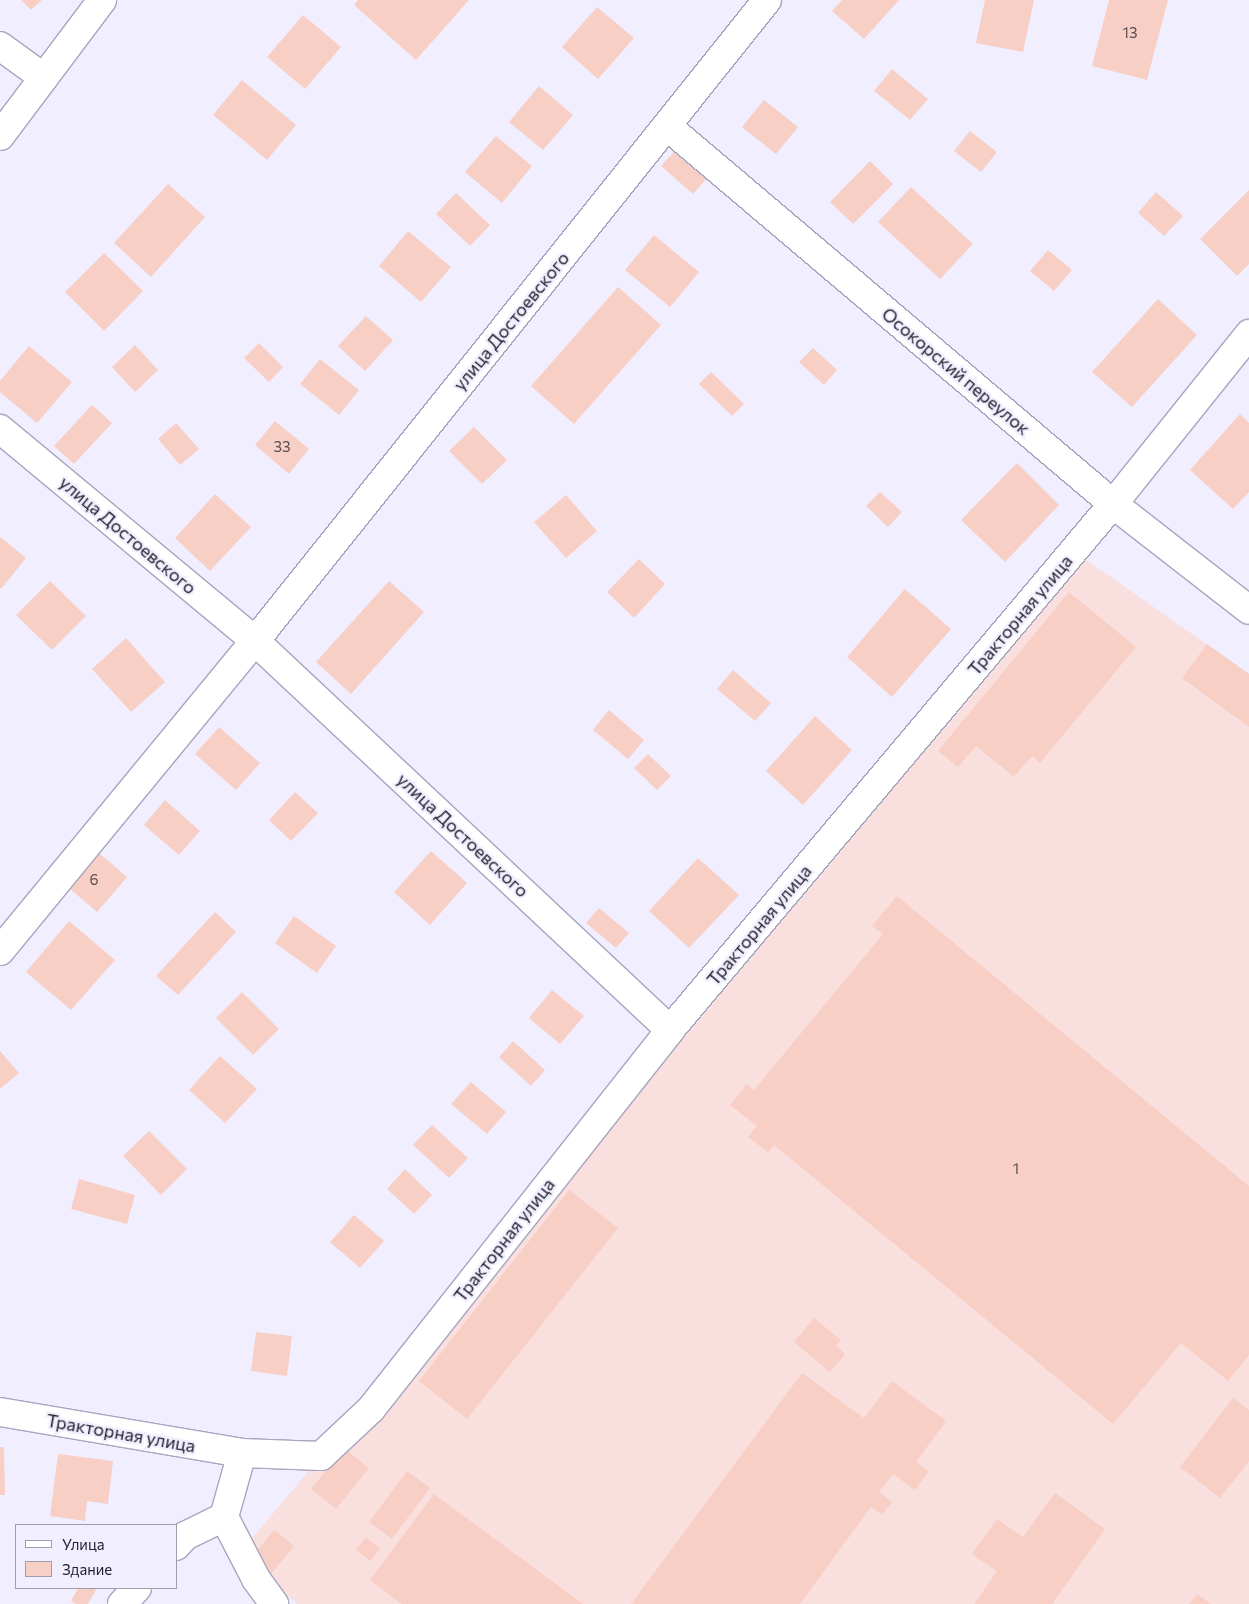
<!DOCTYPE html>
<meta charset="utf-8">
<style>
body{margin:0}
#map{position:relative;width:1249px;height:1604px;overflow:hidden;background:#f0eeff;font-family:Commissioner,sans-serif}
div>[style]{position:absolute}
.industrial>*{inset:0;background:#fadfdf}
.building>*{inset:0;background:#f8cfc5}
.roads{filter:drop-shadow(1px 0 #a8a5bf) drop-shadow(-1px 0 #a8a5bf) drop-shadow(0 1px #a8a5bf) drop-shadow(0 -1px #a8a5bf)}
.minor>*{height:28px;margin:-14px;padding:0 14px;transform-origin:14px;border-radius:14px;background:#fff}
span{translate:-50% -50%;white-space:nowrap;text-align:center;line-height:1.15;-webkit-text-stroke:4.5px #f0eeff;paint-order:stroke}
.number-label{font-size:15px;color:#5a4f54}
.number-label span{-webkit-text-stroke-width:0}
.street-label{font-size:18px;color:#25242e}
.legend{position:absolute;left:15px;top:1524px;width:162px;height:65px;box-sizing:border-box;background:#f0eeff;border:1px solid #9f9dab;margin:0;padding:6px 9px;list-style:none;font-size:15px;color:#25242e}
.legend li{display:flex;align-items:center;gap:10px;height:25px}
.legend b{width:25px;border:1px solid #9f9dab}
</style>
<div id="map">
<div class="industrial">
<i style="clip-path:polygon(1078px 554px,1249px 674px,1249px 1604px,297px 1604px,238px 1555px)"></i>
</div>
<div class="building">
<i style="clip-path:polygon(21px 0,42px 0,31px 10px)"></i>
<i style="clip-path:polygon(358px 0,469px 0,416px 60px,354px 5px)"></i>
<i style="clip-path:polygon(842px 0,899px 0,864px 39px,832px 11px)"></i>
<i style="clip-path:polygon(985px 0,1034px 0,1023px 52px,976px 43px)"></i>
<i style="clip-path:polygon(1109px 0,1168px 0,1147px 80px,1092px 66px)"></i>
<i style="clip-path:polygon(597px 7px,634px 38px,598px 79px,562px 47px)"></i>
<i style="clip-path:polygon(303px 15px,341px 47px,305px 89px,267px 57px)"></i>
<i style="clip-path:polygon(892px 69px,928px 99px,910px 120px,874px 91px)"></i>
<i style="clip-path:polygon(242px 80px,296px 125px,267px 160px,213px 115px)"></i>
<i style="clip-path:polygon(539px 86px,573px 115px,543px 150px,509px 122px)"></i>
<i style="clip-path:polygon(764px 100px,798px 127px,776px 154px,742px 127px)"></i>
<i style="clip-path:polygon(970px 131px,997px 152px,981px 172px,954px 151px)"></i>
<i style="clip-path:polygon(496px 136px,532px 166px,502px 203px,465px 172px)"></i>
<i style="clip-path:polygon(674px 152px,706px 179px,693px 194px,661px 166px)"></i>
<i style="clip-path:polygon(870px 161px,893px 184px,853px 224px,830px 202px)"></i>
<i style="clip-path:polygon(168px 184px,205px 217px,151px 277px,114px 243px)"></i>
<i style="clip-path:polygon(911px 187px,973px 244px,940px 279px,878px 222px)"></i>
<i style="clip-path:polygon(1249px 190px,1249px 264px,1237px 276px,1200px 239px)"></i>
<i style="clip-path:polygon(1156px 192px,1183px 216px,1164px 236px,1138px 213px)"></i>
<i style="clip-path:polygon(456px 193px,490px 225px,470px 246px,436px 214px)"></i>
<i style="clip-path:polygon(408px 231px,451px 267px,421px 302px,379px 266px)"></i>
<i style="clip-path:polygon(654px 235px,699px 272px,670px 307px,625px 270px)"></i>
<i style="clip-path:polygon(1048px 250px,1072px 270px,1054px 291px,1030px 271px)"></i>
<i style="clip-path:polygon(104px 253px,143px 291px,104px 331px,65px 292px)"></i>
<i style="clip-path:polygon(618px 287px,661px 325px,574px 424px,531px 386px)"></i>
<i style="clip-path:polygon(1158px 299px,1197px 335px,1132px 407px,1092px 372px)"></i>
<i style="clip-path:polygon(366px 316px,393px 340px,365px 371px,338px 346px)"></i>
<i style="clip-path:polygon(259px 343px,283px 367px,269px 382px,244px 358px)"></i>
<i style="clip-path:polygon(135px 345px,158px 370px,135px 392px,112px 367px)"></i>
<i style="clip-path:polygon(29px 346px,72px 382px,37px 423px,0 392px,0 381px)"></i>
<i style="clip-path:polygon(813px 348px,837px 370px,824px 385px,799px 362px)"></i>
<i style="clip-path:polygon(320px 359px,359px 390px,339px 415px,300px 384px)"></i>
<i style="clip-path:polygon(711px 372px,744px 404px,732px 416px,699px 384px)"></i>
<i style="clip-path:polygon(92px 405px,112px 423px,74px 464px,54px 446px)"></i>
<i style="clip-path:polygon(1240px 414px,1249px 423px,1249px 492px,1233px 509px,1190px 470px)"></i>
<i style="clip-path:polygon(275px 421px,309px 449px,289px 474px,255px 445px)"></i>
<i style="clip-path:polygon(176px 423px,199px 449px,180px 465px,158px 439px)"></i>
<i style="clip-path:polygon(474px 427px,507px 460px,482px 484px,449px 451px)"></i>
<i style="clip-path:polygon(1017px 463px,1059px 505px,1005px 562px,961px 520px)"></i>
<i style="clip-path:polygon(880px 492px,902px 512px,888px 527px,866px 506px)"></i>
<i style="clip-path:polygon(215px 494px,251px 527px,210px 571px,175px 538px)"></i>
<i style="clip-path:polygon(566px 495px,597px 531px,566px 558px,534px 522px)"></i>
<i style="clip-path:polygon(0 537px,26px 558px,1px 589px,0 588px)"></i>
<i style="clip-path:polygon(639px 559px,665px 584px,634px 618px,607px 592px)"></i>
<i style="clip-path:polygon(50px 581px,86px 616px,52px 650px,16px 615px)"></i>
<i style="clip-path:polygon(389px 581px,424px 612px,351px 694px,316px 662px)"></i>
<i style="clip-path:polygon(905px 589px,951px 629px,892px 697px,847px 657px)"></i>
<i style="clip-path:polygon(1069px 592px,1136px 647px,1040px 763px,1032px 756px,1014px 777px,976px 746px,958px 767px,938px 751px)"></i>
<i style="clip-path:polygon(126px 638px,165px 682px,131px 712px,92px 669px)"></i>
<i style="clip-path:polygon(1207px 644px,1249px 674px,1249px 727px,1182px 678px)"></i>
<i style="clip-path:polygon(733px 670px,771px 703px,755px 721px,717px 689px)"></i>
<i style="clip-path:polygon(609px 710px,644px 740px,628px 759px,593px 730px)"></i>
<i style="clip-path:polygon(815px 716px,852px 750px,803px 805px,766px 771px)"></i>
<i style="clip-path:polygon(219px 727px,260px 763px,236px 790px,195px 754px)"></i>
<i style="clip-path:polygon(648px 754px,671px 776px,657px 790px,634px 768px)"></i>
<i style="clip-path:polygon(295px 792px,318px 813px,291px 841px,269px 820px)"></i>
<i style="clip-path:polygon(165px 800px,200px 831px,179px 855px,144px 825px)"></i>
<i style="clip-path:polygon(92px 847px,127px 877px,97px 912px,62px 882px)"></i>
<i style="clip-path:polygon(431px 851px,467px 883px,430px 925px,394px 892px)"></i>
<i style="clip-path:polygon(698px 858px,739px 895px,689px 948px,649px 911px)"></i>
<i style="clip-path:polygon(897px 896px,1249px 1186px,1249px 1355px,1228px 1381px,1181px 1343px,1113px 1424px,774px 1145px,768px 1152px,748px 1137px,757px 1126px,730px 1105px,747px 1084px,754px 1090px,883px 934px,872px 926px)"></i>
<i style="clip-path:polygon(599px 908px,629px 933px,616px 948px,586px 923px)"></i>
<i style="clip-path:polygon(215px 912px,236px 932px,178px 995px,156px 976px)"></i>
<i style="clip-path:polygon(294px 916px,336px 946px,317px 973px,275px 943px)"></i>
<i style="clip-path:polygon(69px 921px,115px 960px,71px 1010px,26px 972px)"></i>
<i style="clip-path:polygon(552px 990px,584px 1016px,560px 1044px,529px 1018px)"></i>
<i style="clip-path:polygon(242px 992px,279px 1029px,253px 1055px,216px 1018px)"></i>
<i style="clip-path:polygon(513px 1041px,545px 1070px,531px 1086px,499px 1057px)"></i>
<i style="clip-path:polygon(0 1051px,19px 1073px,0 1089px)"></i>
<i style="clip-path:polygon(220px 1056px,257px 1089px,225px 1123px,189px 1090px)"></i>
<i style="clip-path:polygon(471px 1082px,506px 1112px,487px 1134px,451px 1104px)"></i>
<i style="clip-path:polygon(432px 1125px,468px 1158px,449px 1178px,413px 1145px)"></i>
<i style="clip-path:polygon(149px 1131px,187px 1169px,161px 1195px,123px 1156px)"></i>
<i style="clip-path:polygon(405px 1169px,432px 1195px,414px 1214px,387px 1189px)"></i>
<i style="clip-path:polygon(79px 1179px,135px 1195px,127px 1224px,71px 1209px)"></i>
<i style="clip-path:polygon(569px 1190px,618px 1228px,467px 1419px,419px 1381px)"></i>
<i style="clip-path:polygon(354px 1215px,384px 1241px,360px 1268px,330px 1242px)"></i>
<i style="clip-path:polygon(814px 1318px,841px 1340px,836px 1346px,845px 1354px,830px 1372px,794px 1342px)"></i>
<i style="clip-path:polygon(256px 1332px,292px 1336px,287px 1376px,251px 1371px)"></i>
<i style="clip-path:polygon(802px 1373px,864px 1418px,892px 1381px,946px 1421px,916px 1462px,929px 1471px,915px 1490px,893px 1474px,879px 1492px,892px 1502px,882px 1515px,871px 1507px,800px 1604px,631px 1604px)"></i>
<i style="clip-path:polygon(1233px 1398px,1249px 1410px,1249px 1461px,1220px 1498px,1180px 1467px)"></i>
<i style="clip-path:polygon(0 1447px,4px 1447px,5px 1495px,0 1495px)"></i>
<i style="clip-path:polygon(344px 1448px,369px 1468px,336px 1509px,311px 1489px)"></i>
<i style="clip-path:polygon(58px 1454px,113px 1461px,108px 1504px,87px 1501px,85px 1521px,50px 1516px)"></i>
<i style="clip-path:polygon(407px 1471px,430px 1488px,392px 1539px,369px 1522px)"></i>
<i style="clip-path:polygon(1055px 1493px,1105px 1529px,1052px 1604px,974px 1604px,997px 1571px,972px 1554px,997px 1519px,1023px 1537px)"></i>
<i style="clip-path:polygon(434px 1494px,583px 1604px,402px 1604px,370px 1580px)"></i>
<i style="clip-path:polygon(274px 1530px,294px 1546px,271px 1574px,251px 1558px)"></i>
<i style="clip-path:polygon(366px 1537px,380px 1549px,370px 1561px,356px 1550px)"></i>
<i style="clip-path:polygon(78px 1588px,97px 1588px,88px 1604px,76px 1604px,71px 1601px)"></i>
<i style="clip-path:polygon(1197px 1594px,1211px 1604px,1189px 1604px)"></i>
</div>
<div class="roads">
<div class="minor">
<i style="left:0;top:46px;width:54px;rotate:36deg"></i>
<i style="left:667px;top:126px;width:585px;rotate:40.28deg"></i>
<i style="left:1113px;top:504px;width:172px;rotate:37.9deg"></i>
<i style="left:0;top:136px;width:170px;rotate:-53.1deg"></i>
<i style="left:0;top:429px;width:332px;rotate:39.7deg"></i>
<i style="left:255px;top:641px;width:569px;rotate:43.15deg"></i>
<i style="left:0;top:951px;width:401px;rotate:-50.6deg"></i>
<i style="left:255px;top:641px;width:820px;rotate:-51.38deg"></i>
<i style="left:0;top:1412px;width:245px;rotate:9.6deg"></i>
<i style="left:242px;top:1453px;width:79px;rotate:2.2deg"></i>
<i style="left:321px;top:1456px;width:69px;rotate:-43.2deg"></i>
<i style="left:371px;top:1409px;width:483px;rotate:-51.7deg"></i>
<i style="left:670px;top:1030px;width:688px;rotate:-49.9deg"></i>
<i style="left:1113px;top:504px;width:218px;rotate:-51.3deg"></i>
<i style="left:224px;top:1517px;width:70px;rotate:62.7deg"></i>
<i style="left:256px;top:1579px;width:31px;rotate:54deg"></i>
<i style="left:176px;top:1546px;width:13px;rotate:-48deg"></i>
<i style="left:185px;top:1536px;width:43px;rotate:-26deg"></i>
<i style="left:224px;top:1517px;width:66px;rotate:-74.3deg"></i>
<i style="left:122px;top:1604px;width:22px;rotate:-47deg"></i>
</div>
</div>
<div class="number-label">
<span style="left:1130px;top:33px">13</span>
<span style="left:282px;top:447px">33</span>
<span style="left:94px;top:880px">6</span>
<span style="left:1016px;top:1169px">1</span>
</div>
<div class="street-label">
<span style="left:511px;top:321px;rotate:-51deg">улица Достоевского</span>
<span style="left:956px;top:371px;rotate:40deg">Осокорский переулок</span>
<span style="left:128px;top:535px;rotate:40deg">улица Достоевского</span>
<span style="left:1020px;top:615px;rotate:-50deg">Тракторная улица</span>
<span style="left:463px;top:835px;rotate:43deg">улица Достоевского</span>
<span style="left:759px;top:925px;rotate:-50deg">Тракторная улица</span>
<span style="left:504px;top:1240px;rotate:-52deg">Тракторная улица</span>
<span style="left:121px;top:1433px;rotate:10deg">Тракторная улица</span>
</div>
<ul class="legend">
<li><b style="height:6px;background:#fff"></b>Улица</li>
<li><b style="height:14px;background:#f8cfc5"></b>Здание</li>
</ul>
</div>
